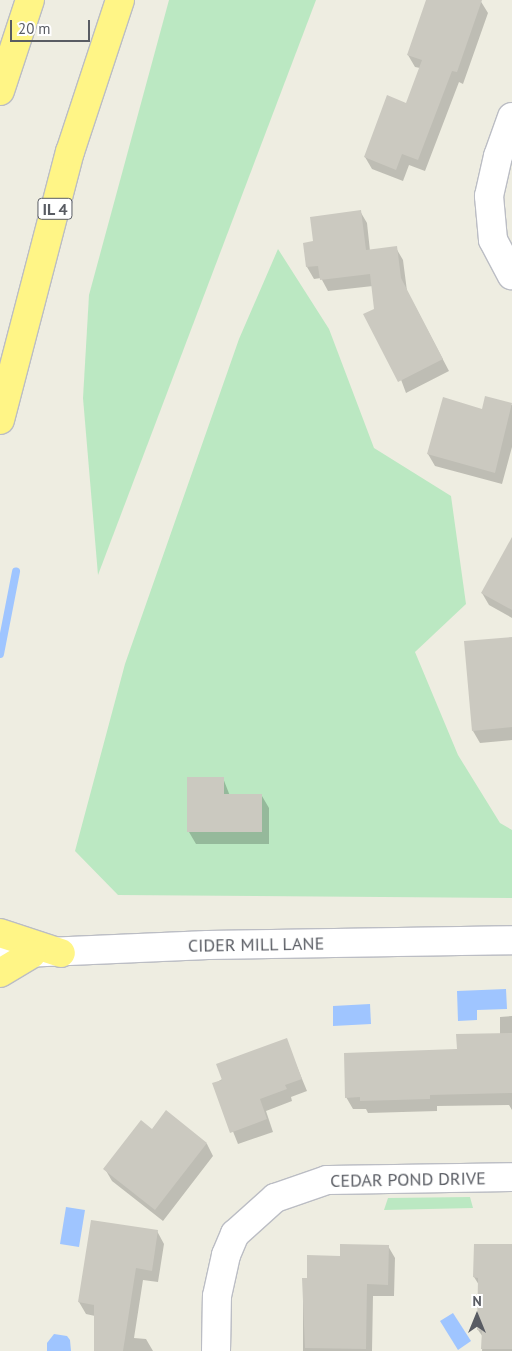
<!DOCTYPE html>
<style>
body{margin:0}
#map{position:relative;width:512px;height:1351px;overflow:hidden;background:#eeede1;font-family:"PT Sans",sans-serif}
div>[style]{position:absolute}
.green>*{inset:0;background:#bbe8c2}
.water>*{inset:0;background:#9fc5ff}
.shadow>*{inset:0;background:#0003}
.stream>*{height:8px;margin:-4px;padding:0 4px;transform-origin:4px;border-radius:4px;background:#9fc5ff}
.building>*{inset:0;background:#cbc9c0}
.roads{filter:drop-shadow(1px 0 #bbbdc4) drop-shadow(-1px 0 #bbbdc4) drop-shadow(0 1px #bbbdc4) drop-shadow(0 -1px #bbbdc4)}
.street>*{height:28px;margin:-14px;padding:0 14px;transform-origin:14px;border-radius:14px;background:#fff}
.highway>*{height:28px;margin:-14px;padding:0 14px;transform-origin:14px;border-radius:14px;background:#fff586}
span{translate:-50% -50%;white-space:nowrap;text-align:center;line-height:1.15;-webkit-text-stroke:4px #fff;paint-order:stroke}
.shield-label span{padding:1px 4px;background:#fff;border:1px solid;border-radius:4px;-webkit-text-stroke-width:0}
.shield-label{font-size:16px;color:#595c63;font-weight:700}
.street-label{font-size:18px;color:#595c63}
.north{position:absolute;left:452px;top:1291px;width:50px;height:50px;-webkit-text-stroke:4px #fff;paint-order:stroke;rotate:0deg;font-size:14px;font-weight:700;line-height:20px;text-align:center;color:#595c63}
.north::after{content:'';display:block;margin:auto;width:18px;height:22px;background:#595c63;clip-path:polygon(50% 0,100% 100%,50% 72%,0 100%)}
.scale{position:absolute;left:10px;top:20px;width:80px;height:22px;box-sizing:border-box;border:2px solid #595c63;border-top:0;padding-left:6px;font-size:15px;line-height:18px;white-space:nowrap;color:#595c63;-webkit-text-stroke:4px #fff;paint-order:stroke}
</style>
<div id="map">
<div class="green">
<i style="clip-path:polygon(169px 0,316px 0,98px 575px,83px 398px,89px 295px)"></i>
<i style="clip-path:polygon(278px 249px,329px 329px,374px 448px,451px 496px,466px 604px,415px 652px,458px 755px,500px 823px,512px 830px,512px 898px,118px 895px,75px 851px,125px 664px,239px 339px)"></i>
<i style="clip-path:polygon(470px 1197px,473px 1208px,384px 1210px,388px 1198px)"></i>
</div>
<div class="water">
<i style="clip-path:polygon(506px 989px,507px 1009px,477px 1010px,477px 1020px,458px 1021px,457px 991px)"></i>
<i style="clip-path:polygon(370px 1004px,371px 1024px,333px 1026px,333px 1006px)"></i>
<i style="clip-path:polygon(66px 1207px,85px 1210px,79px 1247px,60px 1244px)"></i>
<i style="clip-path:polygon(453px 1313px,471px 1341px,458px 1350px,440px 1321px)"></i>
<i style="clip-path:polygon(54px 1334px,67px 1336px,70px 1340px,71px 1351px,47px 1351px,47px 1343px)"></i>
</div>
<div class="shadow">
<i style="clip-path:polygon(427px 0,480px 0,488px 13px,463px 84px,459px 82px,425px 171px,409px 165px,403px 181px,372px 169px,365px 157px,407px 104px,420px 68px,415px 67px,408px 55px)"></i>
<i style="clip-path:polygon(360px 211px,367px 223px,370px 251px,396px 248px,403px 260px,407px 291px,449px 371px,406px 393px,375px 310px,373px 286px,328px 291px,321px 278px,314px 279px,307px 267px,314px 242px)"></i>
<i style="clip-path:polygon(486px 397px,512px 405px,512px 447px,502px 484px,435px 466px,428px 454px,483px 410px)"></i>
<i style="clip-path:polygon(512px 539px,512px 618px,489px 605px,482px 593px)"></i>
<i style="clip-path:polygon(512px 639px,512px 740px,480px 743px,473px 731px)"></i>
<i style="clip-path:polygon(223px 778px,230px 796px,262px 796px,269px 808px,269px 844px,196px 844px,189px 832px)"></i>
<i style="clip-path:polygon(512px 1016px,512px 1110px,509px 1105px,437px 1106px,437px 1111px,368px 1113px,366px 1109px,353px 1109px,346px 1097px,500px 1034px,500px 1017px)"></i>
<i style="clip-path:polygon(286px 1040px,307px 1091px,291px 1097px,292px 1101px,266px 1111px,273px 1132px,238px 1144px,214px 1084px)"></i>
<i style="clip-path:polygon(166px 1112px,207px 1144px,213px 1156px,163px 1221px,112px 1181px,105px 1169px,152px 1130px)"></i>
<i style="clip-path:polygon(157px 1231px,164px 1244px,158px 1282px,143px 1280px,134px 1338px,146px 1339px,153px 1351px,95px 1351px,95px 1316px,86px 1314px,79px 1302px)"></i>
<i style="clip-path:polygon(512px 1245px,512px 1351px,482px 1351px,483px 1337px,478px 1330px,479px 1285px,474px 1277px)"></i>
<i style="clip-path:polygon(388px 1246px,395px 1258px,394px 1296px,373px 1296px,372px 1351px,303px 1351px,303px 1279px,308px 1279px,341px 1257px)"></i>
</div>
<div class="stream">
<i style="left:0;top:654px;width:84px;rotate:-79deg"></i>
</div>
<div class="building">
<i style="clip-path:polygon(426px 0,482px 0,457px 72px,452px 71px,418px 160px,402px 154px,396px 170px,364px 157px,387px 95px,406px 103px,422px 60px,407px 55px)"></i>
<i style="clip-path:polygon(361px 210px,366px 250px,397px 246px,401px 278px,443px 359px,398px 382px,363px 314px,374px 309px,370px 274px,320px 280px,318px 266px,306px 267px,303px 243px,313px 241px,310px 217px)"></i>
<i style="clip-path:polygon(485px 396px,512px 403px,495px 473px,427px 454px,443px 397px,482px 409px)"></i>
<i style="clip-path:polygon(512px 537px,512px 610px,481px 593px)"></i>
<i style="clip-path:polygon(512px 637px,512px 727px,472px 731px,464px 641px)"></i>
<i style="clip-path:polygon(187px 777px,224px 777px,224px 794px,262px 794px,262px 832px,187px 832px)"></i>
<i style="clip-path:polygon(512px 1033px,512px 1093px,430px 1095px,430px 1099px,360px 1101px,360px 1097px,345px 1098px,344px 1053px,457px 1049px,456px 1034px)"></i>
<i style="clip-path:polygon(287px 1038px,302px 1079px,285px 1085px,287px 1089px,260px 1099px,267px 1119px,230px 1133px,212px 1083px,222px 1080px,216px 1064px)"></i>
<i style="clip-path:polygon(166px 1110px,207px 1143px,155px 1210px,103px 1169px,141px 1120px,152px 1129px)"></i>
<i style="clip-path:polygon(91px 1220px,158px 1230px,152px 1271px,136px 1268px,123px 1351px,94px 1351px,94px 1305px,78px 1302px)"></i>
<i style="clip-path:polygon(340px 1244px,389px 1245px,388px 1285px,367px 1284px,366px 1349px,305px 1348px,302px 1278px,307px 1278px,307px 1255px,340px 1256px)"></i>
<i style="clip-path:polygon(474px 1244px,512px 1244px,512px 1349px,481px 1349px,482px 1330px,477px 1330px,478px 1278px,473px 1277px)"></i>
</div>
<div class="roads">
<div class="street">
<i style="left:512px;top:117px;width:41px;rotate:109.7deg"></i>
<i style="left:498px;top:156px;width:41px;rotate:102.7deg"></i>
<i style="left:489px;top:196px;width:44px;rotate:84.8deg"></i>
<i style="left:493px;top:240px;width:40px;rotate:62deg"></i>
<i style="left:0;top:954px;width:208px;rotate:-2.5deg"></i>
<i style="left:208px;top:945px;width:304px;rotate:-0.9deg"></i>
<i style="left:216px;top:1351px;width:55px;rotate:-89deg"></i>
<i style="left:217px;top:1296px;width:42px;rotate:-77.6deg"></i>
<i style="left:226px;top:1255px;width:23px;rotate:-67deg"></i>
<i style="left:235px;top:1234px;width:54px;rotate:-42deg"></i>
<i style="left:275px;top:1198px;width:55px;rotate:-19.1deg"></i>
<i style="left:327px;top:1180px;width:185px;rotate:-0.9deg"></i>
</div>
<div class="highway">
<i style="left:0;top:91px;width:96px;rotate:-71.8deg"></i>
<i style="left:0;top:420px;width:277px;rotate:-75.4deg"></i>
<i style="left:70px;top:152px;width:160px;rotate:-71.8deg"></i>
<i style="left:0;top:933px;width:64px;rotate:18.2deg"></i>
<i style="left:0;top:973px;width:37px;rotate:-31deg"></i>
</div>
</div>
<div class="shield-label">
<span style="left:55px;top:209px">IL 4</span>
</div>
<div class="street-label">
<span style="left:256px;top:945px;rotate:-1deg">CIDER MILL LANE</span>
<span style="left:408px;top:1180px;rotate:-1deg">CEDAR POND DRIVE</span>
</div>
<div class="north">N</div>
<div class="scale">20 m</div>
</div>
